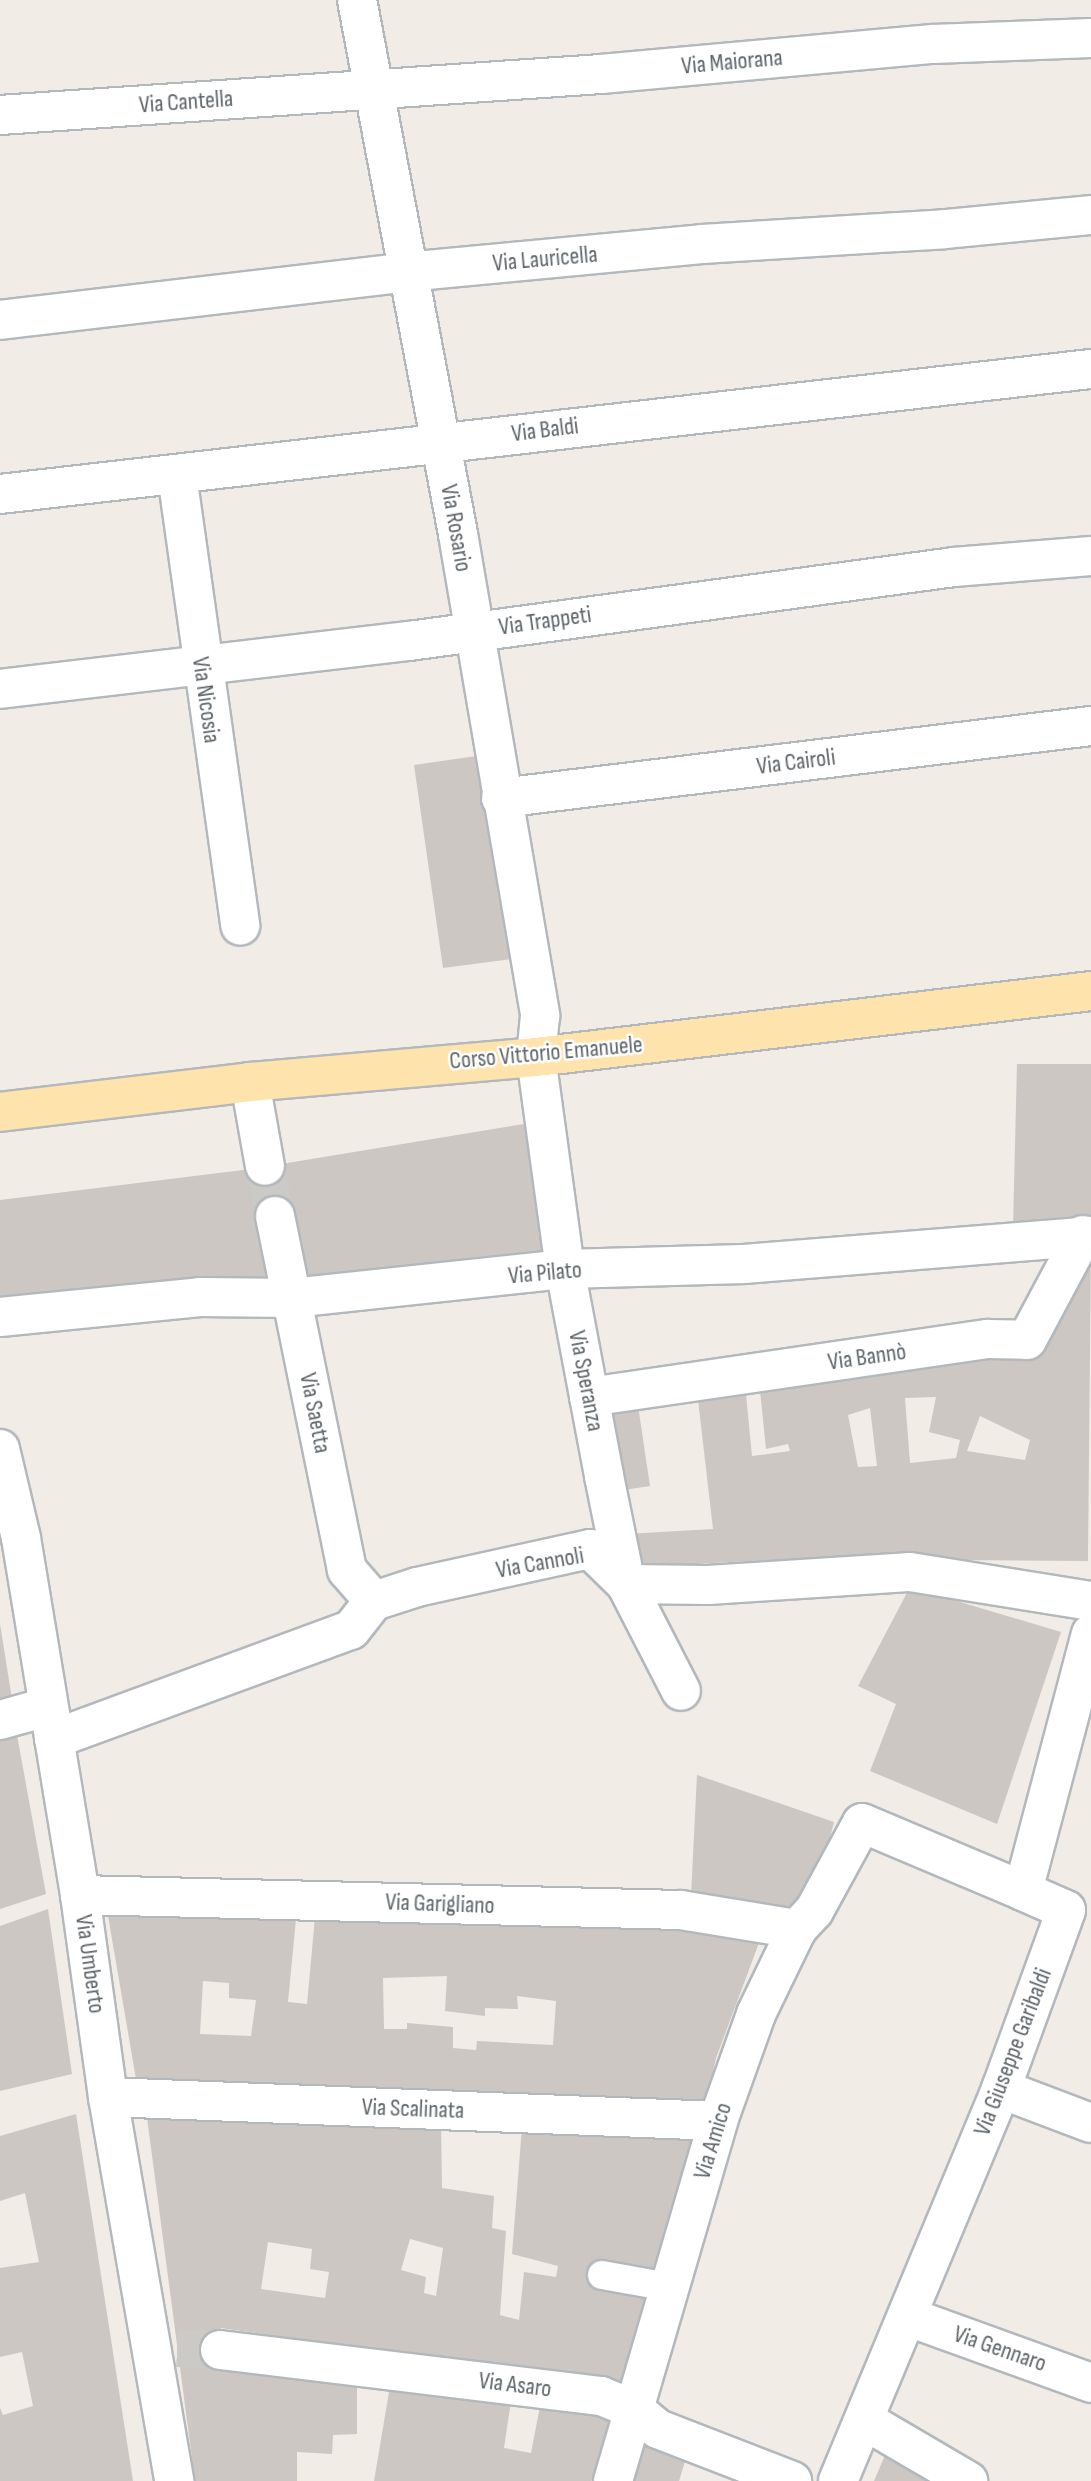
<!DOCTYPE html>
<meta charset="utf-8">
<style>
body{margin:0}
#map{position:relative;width:1091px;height:2481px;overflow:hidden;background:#f1ece6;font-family:"Sofia Sans Condensed",sans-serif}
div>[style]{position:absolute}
.building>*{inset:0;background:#ccc7c3}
.street-tunnel>*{height:38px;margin-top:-19px;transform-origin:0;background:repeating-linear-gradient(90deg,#cccac6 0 38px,transparent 0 57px)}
.roads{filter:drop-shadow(2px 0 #b3b8bc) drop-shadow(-2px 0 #b3b8bc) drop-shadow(0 2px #b3b8bc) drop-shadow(0 -2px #b3b8bc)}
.lane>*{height:28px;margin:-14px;padding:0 14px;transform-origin:14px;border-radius:14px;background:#fff}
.street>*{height:38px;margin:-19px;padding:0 19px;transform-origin:19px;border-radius:19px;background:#fff}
.primary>*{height:38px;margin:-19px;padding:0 19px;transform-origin:19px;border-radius:19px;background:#ffe3ad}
span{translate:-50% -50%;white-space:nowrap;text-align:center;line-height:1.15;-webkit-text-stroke:5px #fff;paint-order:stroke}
.street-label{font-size:24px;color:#5d6468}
</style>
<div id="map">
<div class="building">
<i style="clip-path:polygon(483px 755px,512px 959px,443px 968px,414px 765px)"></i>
<i style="clip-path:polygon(1017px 1064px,1091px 1064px,1091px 1217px,1013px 1226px)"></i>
<i style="clip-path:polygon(536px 1122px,556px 1252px,299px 1283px,273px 1277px,0 1304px,0 1200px,251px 1169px)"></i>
<i style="clip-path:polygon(evenodd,1091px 1244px,1088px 1561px,947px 1560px,879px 1554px,641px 1567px,626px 1534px,713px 1529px,697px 1391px,745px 1384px,752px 1456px,790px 1451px,788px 1444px,766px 1449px,759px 1381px,993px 1346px,1091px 1244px,936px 1397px,929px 1432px,960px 1440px,956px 1458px,910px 1463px,905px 1398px,936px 1397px,1091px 1244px,870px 1408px,877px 1466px,858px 1467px,848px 1415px,870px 1408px,1091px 1244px,980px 1416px,1030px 1440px,1025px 1460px,967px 1451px,980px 1416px)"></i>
<i style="clip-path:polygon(637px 1399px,650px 1486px,617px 1491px,604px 1404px)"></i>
<i style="clip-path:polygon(910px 1587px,1061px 1632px,997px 1824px,870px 1771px,896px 1704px,858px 1686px)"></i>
<i style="clip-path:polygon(0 1624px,12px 1699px,0 1702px)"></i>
<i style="clip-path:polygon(17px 1735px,46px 1894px,0 1909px,0 1738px)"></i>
<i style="clip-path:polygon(697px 1775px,834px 1822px,819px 1879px,803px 1909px,691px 1896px)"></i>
<i style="clip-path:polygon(48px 1909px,72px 2074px,0 2091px,0 1926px)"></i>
<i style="clip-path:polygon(evenodd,107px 1910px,296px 1919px,288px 2002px,307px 2004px,315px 1917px,449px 1918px,762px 1935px,716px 2058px,705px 2107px,136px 2079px,107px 1910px,447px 1976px,445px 2011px,485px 2016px,485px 2008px,518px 2009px,517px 1996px,556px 2001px,553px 2045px,477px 2041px,476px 2050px,453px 2048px,453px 2027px,407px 2023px,407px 2029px,384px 2029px,383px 1978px,447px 1976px,107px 1910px,203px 1981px,229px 1983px,229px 1998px,256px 2000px,251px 2036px,200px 2034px,203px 1981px)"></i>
<i style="clip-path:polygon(evenodd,146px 2110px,441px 2123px,442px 2188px,494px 2196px,492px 2228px,506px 2231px,500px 2315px,519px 2320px,524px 2272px,556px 2277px,558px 2266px,512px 2254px,522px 2127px,698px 2137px,667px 2264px,638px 2272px,653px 2292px,629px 2386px,221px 2328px,220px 2350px,357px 2379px,357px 2434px,333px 2435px,332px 2454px,297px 2452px,297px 2481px,195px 2481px,146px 2110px,410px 2239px,443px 2248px,436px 2296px,424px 2293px,426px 2277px,401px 2270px,410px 2239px,146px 2110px,268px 2242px,312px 2249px,310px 2269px,329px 2272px,325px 2298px,261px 2289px,268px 2242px)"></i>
<i style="clip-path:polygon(76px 2114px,133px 2481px,0 2481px,0 2408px,3px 2415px,33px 2406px,22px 2352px,0 2357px,0 2268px,39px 2262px,25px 2193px,0 2201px,0 2136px)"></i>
<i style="clip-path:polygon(391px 2380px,512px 2394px,504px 2448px,531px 2453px,541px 2401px,615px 2413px,591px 2481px,374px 2481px)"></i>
<i style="clip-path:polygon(643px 2438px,687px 2455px,679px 2481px,630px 2481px)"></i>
<i style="clip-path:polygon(888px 2448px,945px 2481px,874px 2481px)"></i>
</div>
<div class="street-tunnel">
<i style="left:265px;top:1166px;width:51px;rotate:78.7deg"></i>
<i style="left:177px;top:2348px;width:43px;rotate:2.7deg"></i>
</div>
<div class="roads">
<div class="lane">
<i style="left:602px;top:2275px;width:68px;rotate:10.2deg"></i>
</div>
<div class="street">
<i style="left:357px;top:0;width:543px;rotate:79.29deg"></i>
<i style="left:458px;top:534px;width:489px;rotate:80.3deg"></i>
<i style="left:540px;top:1016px;width:41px;rotate:95.6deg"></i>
<i style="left:536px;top:1057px;width:214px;rotate:82.2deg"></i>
<i style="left:565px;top:1269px;width:211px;rotate:79.3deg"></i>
<i style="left:604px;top:1476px;width:110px;rotate:78.5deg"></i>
<i style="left:626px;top:1584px;width:120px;rotate:62.8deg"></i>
<i style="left:0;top:115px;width:602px;rotate:-3.9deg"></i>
<i style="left:601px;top:74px;width:333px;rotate:-5.2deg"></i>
<i style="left:933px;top:44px;width:158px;rotate:-2.2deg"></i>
<i style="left:0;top:320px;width:409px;rotate:-6.7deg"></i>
<i style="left:406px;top:272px;width:297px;rotate:-5.4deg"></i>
<i style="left:702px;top:244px;width:243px;rotate:-3.5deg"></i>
<i style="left:945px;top:229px;width:147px;rotate:-5.5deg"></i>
<i style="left:177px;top:475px;width:455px;rotate:82deg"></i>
<i style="left:0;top:494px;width:1098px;rotate:-6.54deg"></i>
<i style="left:0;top:689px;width:412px;rotate:-6.7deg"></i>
<i style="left:409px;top:641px;width:550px;rotate:-7.73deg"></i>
<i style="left:954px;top:567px;width:137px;rotate:-4.6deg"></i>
<i style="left:501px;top:798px;width:594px;rotate:-6.96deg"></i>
<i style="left:250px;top:1082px;width:85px;rotate:79.9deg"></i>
<i style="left:275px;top:1216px;width:361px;rotate:78.5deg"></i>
<i style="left:347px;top:1570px;width:41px;rotate:48.9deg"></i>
<i style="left:0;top:1317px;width:201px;rotate:-5.7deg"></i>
<i style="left:200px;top:1297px;width:92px;rotate:0.6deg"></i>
<i style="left:292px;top:1298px;width:275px;rotate:-6.1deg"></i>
<i style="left:565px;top:1269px;width:179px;rotate:-1.6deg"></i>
<i style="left:744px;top:1264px;width:348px;rotate:-4.6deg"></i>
<i style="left:589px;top:1397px;width:403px;rotate:-8.3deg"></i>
<i style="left:988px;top:1339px;width:39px;rotate:1deg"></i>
<i style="left:1027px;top:1340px;width:119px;rotate:-61.9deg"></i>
<i style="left:0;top:1449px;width:91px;rotate:76.7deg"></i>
<i style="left:21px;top:1538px;width:362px;rotate:80.6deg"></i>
<i style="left:80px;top:1895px;width:204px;rotate:82.1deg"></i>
<i style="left:108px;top:2097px;width:390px;rotate:80.2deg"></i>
<i style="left:0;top:1720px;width:49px;rotate:-15.5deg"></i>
<i style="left:54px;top:1739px;width:316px;rotate:-20.2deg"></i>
<i style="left:351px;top:1630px;width:37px;rotate:-52deg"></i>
<i style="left:374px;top:1601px;width:45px;rotate:-18deg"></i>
<i style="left:417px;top:1587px;width:177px;rotate:-12.4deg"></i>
<i style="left:590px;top:1549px;width:50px;rotate:44.2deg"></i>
<i style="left:626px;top:1584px;width:82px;rotate:0.7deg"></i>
<i style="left:708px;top:1585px;width:202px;rotate:-3.7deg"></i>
<i style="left:910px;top:1572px;width:183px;rotate:9.1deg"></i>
<i style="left:80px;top:1895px;width:601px;rotate:1.43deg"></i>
<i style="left:681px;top:1910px;width:118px;rotate:9.3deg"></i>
<i style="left:1001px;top:2089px;width:96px;rotate:20.7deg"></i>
<i style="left:108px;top:2097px;width:610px;rotate:2.25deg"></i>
<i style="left:909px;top:2317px;width:194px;rotate:19.9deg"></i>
<i style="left:220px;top:2350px;width:384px;rotate:6.9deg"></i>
<i style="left:601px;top:2396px;width:35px;rotate:22deg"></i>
<i style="left:634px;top:2409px;width:31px;rotate:40deg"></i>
<i style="left:658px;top:2429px;width:144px;rotate:21.2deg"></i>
<i style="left:864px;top:2420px;width:121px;rotate:30.4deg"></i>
<i style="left:613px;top:2481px;width:375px;rotate:-73.7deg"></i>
<i style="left:718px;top:2121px;width:114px;rotate:-70.4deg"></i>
<i style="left:756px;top:2014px;width:94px;rotate:-64.2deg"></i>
<i style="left:797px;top:1929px;width:25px;rotate:-47deg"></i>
<i style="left:814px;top:1911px;width:100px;rotate:-61.4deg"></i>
<i style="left:862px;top:1823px;width:175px;rotate:22.9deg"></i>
<i style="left:838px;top:2481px;width:425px;rotate:-67.4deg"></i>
<i style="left:1001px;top:2089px;width:190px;rotate:-70deg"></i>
<i style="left:1066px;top:1910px;width:47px;rotate:-156.2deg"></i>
<i style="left:1023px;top:1891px;width:266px;rotate:-75.2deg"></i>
</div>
<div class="primary">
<i style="left:0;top:1112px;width:252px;rotate:-6.8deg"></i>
<i style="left:250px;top:1082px;width:287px;rotate:-5deg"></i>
<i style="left:536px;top:1057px;width:559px;rotate:-6.78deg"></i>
</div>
</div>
<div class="street-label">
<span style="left:732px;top:62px;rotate:-5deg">Via Maiorana</span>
<span style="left:186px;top:102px;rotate:-4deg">Via Cantella</span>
<span style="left:545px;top:259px;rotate:-5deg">Via Lauricella</span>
<span style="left:545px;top:430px;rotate:-7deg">Via Baldi</span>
<span style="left:456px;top:528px;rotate:80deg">Via Rosario</span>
<span style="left:545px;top:621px;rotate:-8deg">Via Trappeti</span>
<span style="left:206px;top:700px;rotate:82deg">Via Nicosia</span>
<span style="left:796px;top:762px;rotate:-7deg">Via Cairoli</span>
<span style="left:546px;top:1053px;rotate:-5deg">Corso Vittorio Emanuele</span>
<span style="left:545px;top:1273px;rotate:-5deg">Via Pilato</span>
<span style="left:867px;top:1357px;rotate:-8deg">Via Bannò</span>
<span style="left:586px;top:1381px;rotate:79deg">Via Speranza</span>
<span style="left:315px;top:1413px;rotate:79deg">Via Saetta</span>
<span style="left:540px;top:1563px;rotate:-10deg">Via Cannoli</span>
<span style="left:440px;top:1904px;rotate:2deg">Via Garigliano</span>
<span style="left:90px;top:1964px;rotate:82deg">Via Umberto</span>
<span style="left:1013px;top:2052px;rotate:-69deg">Via Giuseppe Garibaldi</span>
<span style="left:413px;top:2109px;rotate:2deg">Via Scalinata</span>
<span style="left:713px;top:2141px;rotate:-73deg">Via Amico</span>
<span style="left:1000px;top:2349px;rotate:19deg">Via Gennaro</span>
<span style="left:515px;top:2385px;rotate:7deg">Via Asaro</span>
</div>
</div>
